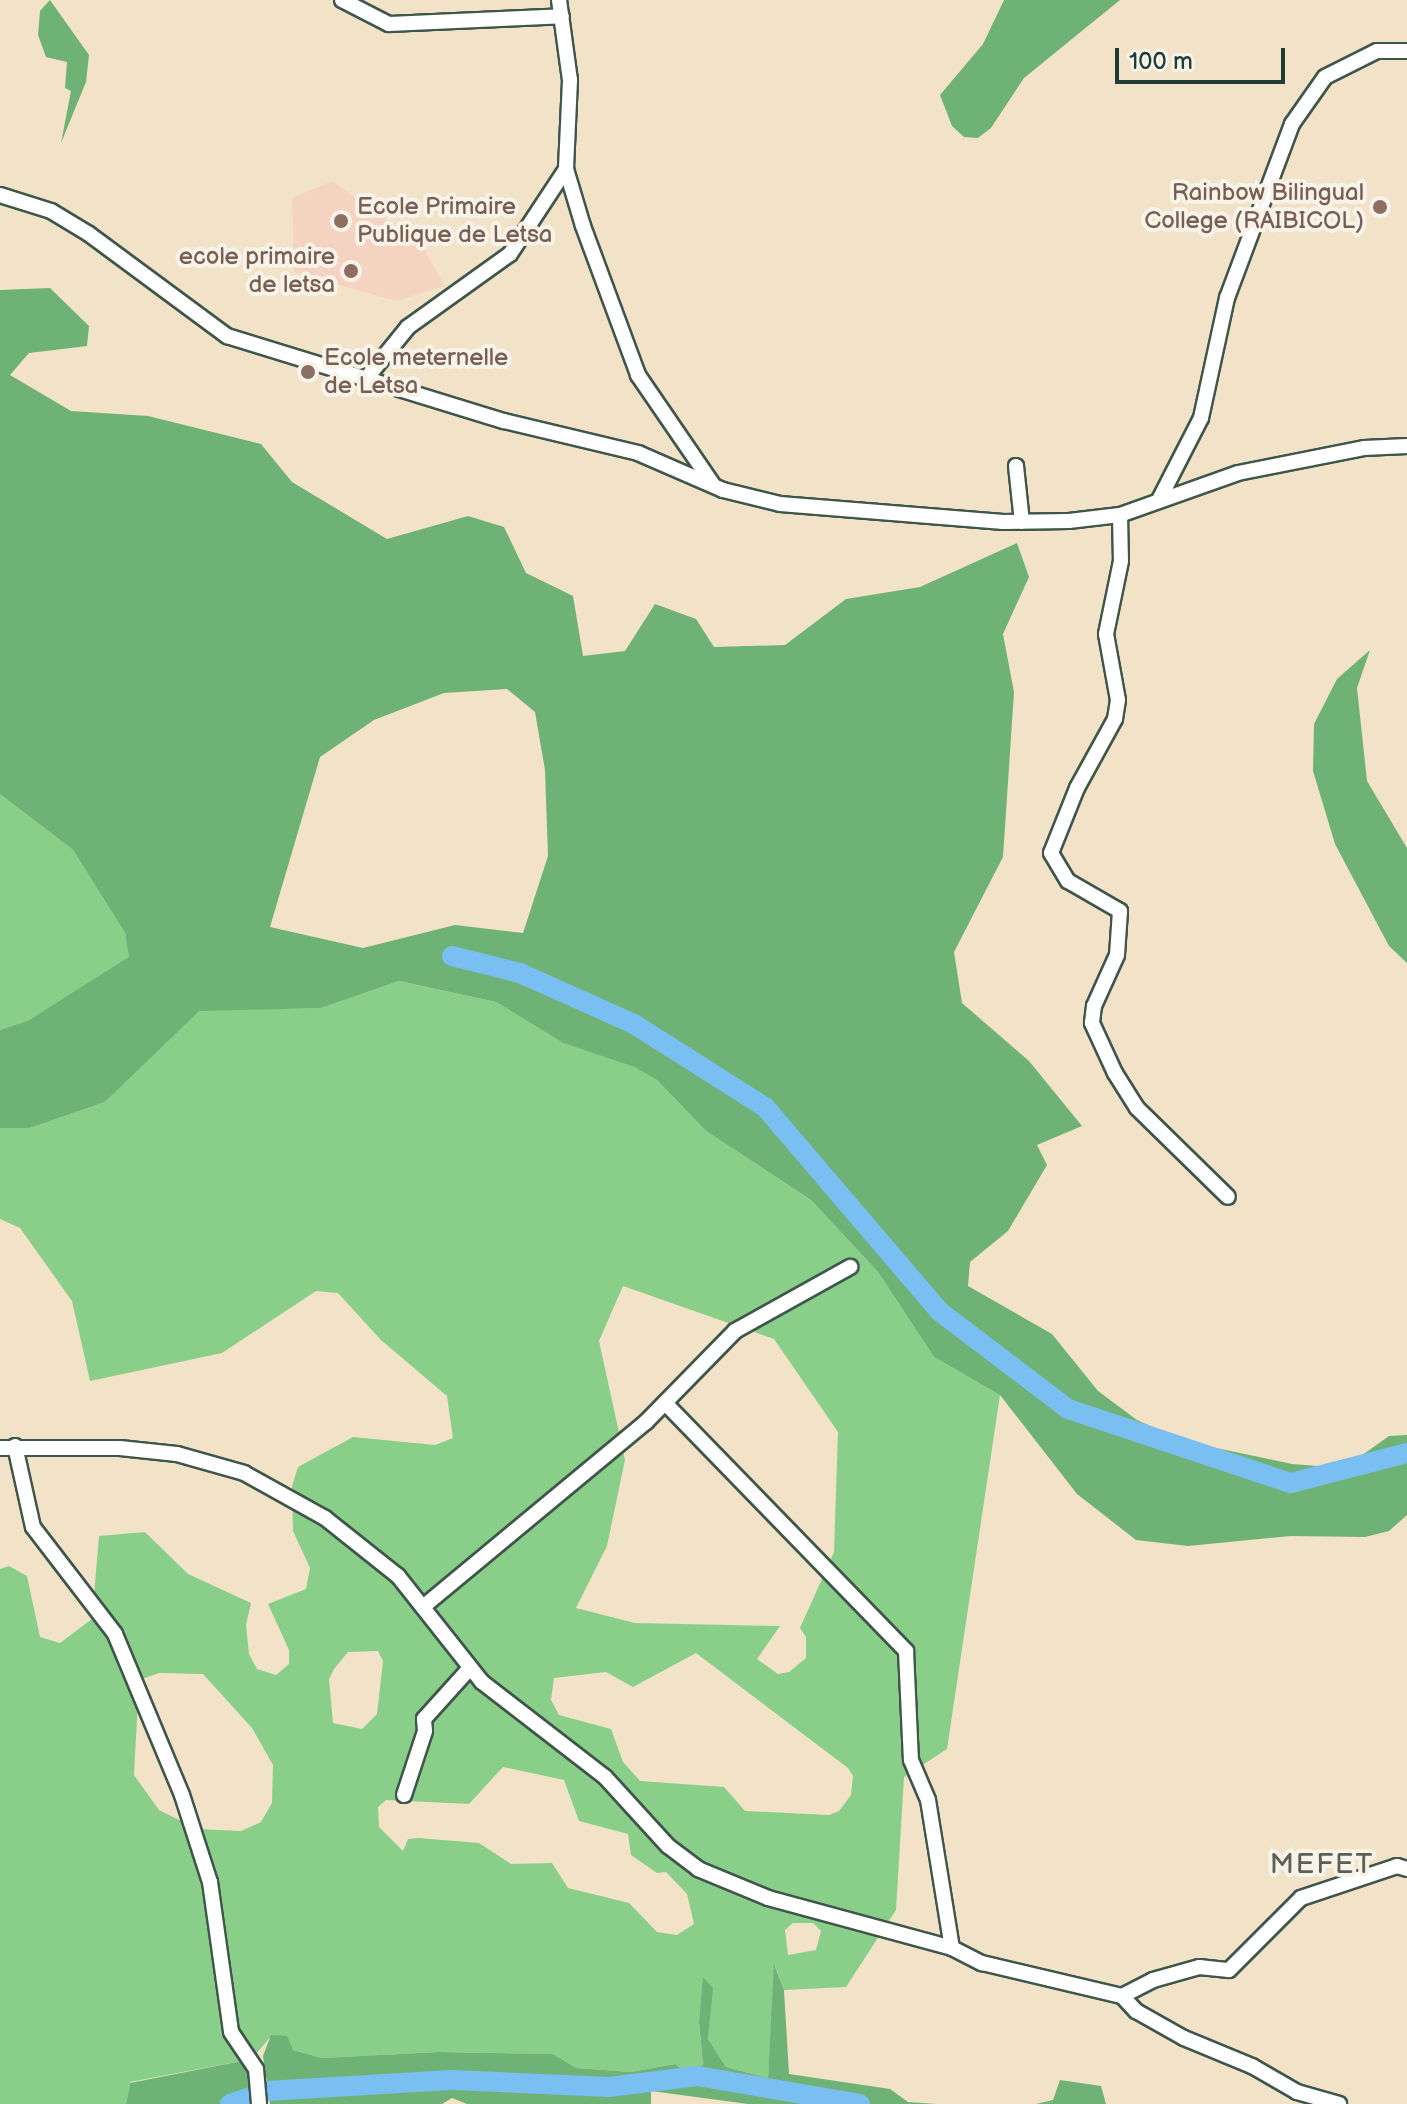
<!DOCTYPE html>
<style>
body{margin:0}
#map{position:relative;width:1407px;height:2104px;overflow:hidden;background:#f2e3c8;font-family:"Balsamiq Sans",sans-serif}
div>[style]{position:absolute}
.built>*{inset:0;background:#f5d3c1}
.green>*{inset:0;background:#89cf89}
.forest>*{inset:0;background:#6eb275}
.river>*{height:20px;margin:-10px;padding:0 10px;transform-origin:10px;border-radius:10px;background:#7abff1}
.roads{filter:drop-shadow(2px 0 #3f564a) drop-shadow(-2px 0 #3f564a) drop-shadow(0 2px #3f564a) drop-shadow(0 -2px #3f564a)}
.minor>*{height:14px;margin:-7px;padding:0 7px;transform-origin:7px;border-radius:7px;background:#fff}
.dots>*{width:22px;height:22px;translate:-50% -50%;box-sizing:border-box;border:4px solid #f7f3e8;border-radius:50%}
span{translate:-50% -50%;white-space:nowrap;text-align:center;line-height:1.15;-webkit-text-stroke:8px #f7f3e8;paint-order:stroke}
.education-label{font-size:24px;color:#785e54}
.right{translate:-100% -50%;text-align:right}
.left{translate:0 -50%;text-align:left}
.quarter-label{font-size:28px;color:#5d5f55;letter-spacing:2px}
.scale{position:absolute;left:1115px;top:48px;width:170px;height:36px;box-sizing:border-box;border:4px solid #1f3d34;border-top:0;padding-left:10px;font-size:24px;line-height:28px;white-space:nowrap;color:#1f3d34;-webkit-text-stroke:6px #f7f3e8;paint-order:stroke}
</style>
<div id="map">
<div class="built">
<i style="clip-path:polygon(332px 181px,421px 244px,445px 286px,396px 301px,294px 272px,292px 198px)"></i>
</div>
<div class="green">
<i style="clip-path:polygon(0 794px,73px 850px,125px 933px,130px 958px,29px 1020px,0 1030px)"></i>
<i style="clip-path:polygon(evenodd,399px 981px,496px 1002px,563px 1043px,635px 1066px,657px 1080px,706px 1131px,811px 1200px,878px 1272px,934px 1357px,1000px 1395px,947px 1749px,904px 1777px,896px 1910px,846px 1987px,784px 1990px,775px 1966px,768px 2078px,726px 2067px,708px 2039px,712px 1989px,704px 1978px,699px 2022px,703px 2066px,687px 2074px,675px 2064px,631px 2072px,576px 2068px,553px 2054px,439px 2052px,322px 2058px,293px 2050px,272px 2035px,252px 2059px,130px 2082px,126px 2104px,0 2104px,0 1569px,9px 1566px,27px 1576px,40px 1637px,60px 1643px,92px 1619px,99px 1536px,145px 1532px,188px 1574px,251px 1603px,246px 1625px,249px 1654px,257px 1669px,276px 1675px,289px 1664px,289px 1650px,268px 1604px,306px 1589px,310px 1568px,293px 1531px,292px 1486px,298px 1467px,353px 1437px,435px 1445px,453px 1438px,447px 1396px,381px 1340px,338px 1293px,316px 1291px,222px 1353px,90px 1381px,72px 1301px,20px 1228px,0 1219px,0 1128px,30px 1128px,105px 1102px,199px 1010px,321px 1008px,399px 981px,623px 1286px,774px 1339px,838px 1432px,834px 1552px,800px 1628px,806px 1637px,806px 1658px,789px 1672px,778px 1674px,757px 1659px,780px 1626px,635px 1623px,576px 1608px,607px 1546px,625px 1460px,599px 1341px,623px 1286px,399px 981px,378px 1651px,383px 1661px,377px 1714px,362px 1729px,333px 1723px,329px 1679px,334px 1669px,348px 1652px,378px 1651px,399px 981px,696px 1653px,848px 1768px,853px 1776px,851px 1795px,839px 1811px,829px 1815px,745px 1811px,724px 1787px,640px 1781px,623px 1762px,611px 1729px,559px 1715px,551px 1700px,554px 1678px,606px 1672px,633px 1687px,696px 1653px,399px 981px,159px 1673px,203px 1674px,252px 1728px,273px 1765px,272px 1803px,261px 1822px,241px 1831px,197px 1829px,159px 1810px,134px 1775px,139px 1680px,159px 1673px,399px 981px,503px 1767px,564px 1780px,579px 1821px,628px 1834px,631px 1855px,657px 1873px,666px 1872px,687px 1894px,694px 1924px,677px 1935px,657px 1932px,629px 1903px,568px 1888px,552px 1863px,511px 1864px,479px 1843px,418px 1838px,408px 1839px,403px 1851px,379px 1827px,378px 1807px,386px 1800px,469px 1804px,503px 1767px,399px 981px,793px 1923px,813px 1923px,821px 1931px,816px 1950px,788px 1955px,785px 1930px,793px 1923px)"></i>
</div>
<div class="forest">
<i style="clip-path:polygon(50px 0,89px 55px,86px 82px,61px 143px,71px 91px,65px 88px,67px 62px,46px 57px,38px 35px,40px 11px)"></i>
<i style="clip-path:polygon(1004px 0,1120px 0,1024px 78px,991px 128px,978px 138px,964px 137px,952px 126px,940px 95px,983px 44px)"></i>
<i style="clip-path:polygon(evenodd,50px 288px,89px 326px,87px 346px,29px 353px,10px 375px,71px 411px,148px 416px,261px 444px,292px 482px,387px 539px,468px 516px,504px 527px,526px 573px,573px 596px,583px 656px,625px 651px,655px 604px,696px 619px,714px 647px,785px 645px,846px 599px,920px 587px,1017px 543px,1029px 577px,1003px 634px,1014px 692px,1003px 857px,954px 952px,962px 1003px,1029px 1061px,1082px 1126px,1037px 1145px,1047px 1165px,1008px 1231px,970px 1262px,968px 1286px,1052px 1334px,1098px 1391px,1137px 1420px,1183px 1441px,1292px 1464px,1344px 1468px,1389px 1436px,1407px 1435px,1407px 1515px,1389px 1531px,1365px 1537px,1291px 1536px,1188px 1546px,1136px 1540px,1077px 1494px,1000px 1395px,934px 1357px,878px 1272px,811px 1200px,706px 1131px,657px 1080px,635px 1067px,563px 1043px,496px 1002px,399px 981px,321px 1008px,199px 1011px,105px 1102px,30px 1128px,0 1128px,0 1030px,29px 1020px,129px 957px,125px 933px,73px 850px,0 794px,0 290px,50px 288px,507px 689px,535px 712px,545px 770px,548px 856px,523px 933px,455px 925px,363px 948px,270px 927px,320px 757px,374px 720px,444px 693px,507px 689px)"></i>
<i style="clip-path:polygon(1370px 650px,1357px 688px,1367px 781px,1407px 848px,1407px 963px,1389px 946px,1335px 844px,1313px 771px,1314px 724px,1337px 679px)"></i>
<i style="clip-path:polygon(774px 1964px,784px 1990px,789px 2074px,890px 2089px,908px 2102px,937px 2104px,748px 2104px,651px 2091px,651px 2104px,467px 2104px,452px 2098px,442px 2104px,270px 2104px,263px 2056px,271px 2035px,287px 2036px,293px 2050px,322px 2058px,439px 2052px,553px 2054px,576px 2068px,631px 2072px,675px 2064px,687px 2074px,703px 2065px,699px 2022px,703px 1977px,713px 1988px,708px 2039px,726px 2067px,768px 2078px)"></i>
<i style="clip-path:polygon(252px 2059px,256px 2104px,126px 2104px,130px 2083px)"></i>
<i style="clip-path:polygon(1060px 2080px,1101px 2086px,1106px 2104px,1036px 2104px,1053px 2100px)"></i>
</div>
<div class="river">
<i style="left:452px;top:956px;width:70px;rotate:14deg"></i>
<i style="left:520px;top:973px;width:125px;rotate:24.1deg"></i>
<i style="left:634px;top:1024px;width:155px;rotate:32.4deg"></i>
<i style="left:765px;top:1107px;width:268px;rotate:49.5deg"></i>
<i style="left:939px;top:1311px;width:162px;rotate:37.2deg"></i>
<i style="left:1068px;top:1409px;width:235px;rotate:18.4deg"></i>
<i style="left:1291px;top:1483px;width:120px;rotate:-14.5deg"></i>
<i style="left:230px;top:2104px;width:39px;rotate:-19deg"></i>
<i style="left:267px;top:2091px;width:184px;rotate:-3.4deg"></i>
<i style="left:451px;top:2080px;width:158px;rotate:2.5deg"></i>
<i style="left:609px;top:2087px;width:89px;rotate:-7.1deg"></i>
<i style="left:697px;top:2076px;width:165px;rotate:9.7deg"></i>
</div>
<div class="roads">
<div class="minor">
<i style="left:342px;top:0;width:53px;rotate:27.1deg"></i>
<i style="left:389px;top:24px;width:173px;rotate:-2.6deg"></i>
<i style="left:559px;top:0;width:81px;rotate:82.2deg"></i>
<i style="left:570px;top:80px;width:89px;rotate:92.6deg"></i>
<i style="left:566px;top:169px;width:59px;rotate:73.4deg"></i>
<i style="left:583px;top:226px;width:159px;rotate:69.7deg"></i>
<i style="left:638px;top:375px;width:131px;rotate:55.6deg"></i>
<i style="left:0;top:195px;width:53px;rotate:17.4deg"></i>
<i style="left:51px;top:211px;width:44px;rotate:31.2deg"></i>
<i style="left:89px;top:234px;width:172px;rotate:36.5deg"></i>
<i style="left:227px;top:336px;width:290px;rotate:17.1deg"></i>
<i style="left:504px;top:421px;width:138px;rotate:13.4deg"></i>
<i style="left:638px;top:453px;width:93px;rotate:23.5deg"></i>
<i style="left:723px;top:490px;width:59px;rotate:13.8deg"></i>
<i style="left:780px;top:504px;width:224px;rotate:4.6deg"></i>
<i style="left:1003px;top:522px;width:66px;rotate:-0.9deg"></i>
<i style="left:1069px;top:521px;width:51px;rotate:-6.7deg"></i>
<i style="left:1120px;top:515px;width:125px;rotate:-19.6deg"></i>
<i style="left:1238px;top:473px;width:128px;rotate:-11.2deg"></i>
<i style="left:1364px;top:448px;width:43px;rotate:-2.7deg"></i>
<i style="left:365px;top:380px;width:68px;rotate:-50.9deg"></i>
<i style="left:408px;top:327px;width:125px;rotate:-35.6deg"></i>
<i style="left:510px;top:254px;width:102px;rotate:-56.6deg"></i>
<i style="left:1016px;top:466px;width:56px;rotate:83.9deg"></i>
<i style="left:1159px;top:500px;width:92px;rotate:-62.9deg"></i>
<i style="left:1201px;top:418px;width:123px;rotate:-77.8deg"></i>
<i style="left:1227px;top:298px;width:186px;rotate:-69.5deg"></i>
<i style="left:1292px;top:124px;width:57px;rotate:-54.9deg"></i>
<i style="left:1325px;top:77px;width:58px;rotate:-26.6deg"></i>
<i style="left:1377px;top:51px;width:30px"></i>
<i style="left:1120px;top:515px;width:46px;rotate:88.8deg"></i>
<i style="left:1121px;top:561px;width:75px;rotate:101.6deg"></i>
<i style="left:1106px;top:634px;width:67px;rotate:79.7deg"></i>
<i style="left:1118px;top:700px;width:19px;rotate:99deg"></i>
<i style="left:1115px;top:719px;width:79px;rotate:118.8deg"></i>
<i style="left:1077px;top:788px;width:70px;rotate:111.8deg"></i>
<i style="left:1051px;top:853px;width:33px;rotate:59deg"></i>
<i style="left:1068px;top:881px;width:60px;rotate:30deg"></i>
<i style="left:1120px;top:911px;width:44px;rotate:93.9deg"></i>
<i style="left:1117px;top:955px;width:56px;rotate:114.3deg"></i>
<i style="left:1094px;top:1006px;width:17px;rotate:97deg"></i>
<i style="left:1092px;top:1023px;width:55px;rotate:65.3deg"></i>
<i style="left:1115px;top:1073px;width:41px;rotate:57.8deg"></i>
<i style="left:1137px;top:1108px;width:127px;rotate:44.4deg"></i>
<i style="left:665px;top:1403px;width:346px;rotate:45.8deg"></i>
<i style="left:906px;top:1651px;width:109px;rotate:87.4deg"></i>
<i style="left:911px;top:1760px;width:43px;rotate:67deg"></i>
<i style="left:928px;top:1800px;width:150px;rotate:80.8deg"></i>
<i style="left:15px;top:1446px;width:83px;rotate:77.5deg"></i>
<i style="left:33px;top:1527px;width:135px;rotate:52.5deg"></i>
<i style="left:115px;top:1634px;width:174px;rotate:67.4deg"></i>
<i style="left:182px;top:1795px;width:91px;rotate:72.2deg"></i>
<i style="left:210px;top:1882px;width:151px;rotate:82deg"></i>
<i style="left:231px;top:2032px;width:45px;rotate:56deg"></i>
<i style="left:256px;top:2069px;width:35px;rotate:85deg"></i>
<i style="left:0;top:1448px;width:120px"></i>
<i style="left:120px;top:1448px;width:57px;rotate:6deg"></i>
<i style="left:177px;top:1454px;width:70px;rotate:15.8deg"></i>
<i style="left:244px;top:1473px;width:93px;rotate:29.1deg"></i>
<i style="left:325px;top:1518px;width:93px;rotate:38.5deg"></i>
<i style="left:398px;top:1576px;width:135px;rotate:51.6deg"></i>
<i style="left:482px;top:1682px;width:155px;rotate:37.7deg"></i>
<i style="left:605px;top:1777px;width:93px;rotate:47.6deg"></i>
<i style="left:668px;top:1846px;width:38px;rotate:37deg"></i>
<i style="left:698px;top:1869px;width:76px;rotate:22.5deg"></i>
<i style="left:768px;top:1898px;width:191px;rotate:15.2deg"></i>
<i style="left:952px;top:1948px;width:34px;rotate:27deg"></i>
<i style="left:982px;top:1963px;width:144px;rotate:13.3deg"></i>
<i style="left:1122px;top:1996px;width:21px;rotate:47deg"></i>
<i style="left:1136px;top:2011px;width:55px;rotate:29.4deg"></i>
<i style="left:1184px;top:2038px;width:74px;rotate:22.4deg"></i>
<i style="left:1252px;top:2066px;width:52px;rotate:30deg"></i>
<i style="left:1297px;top:2092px;width:44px;rotate:15.9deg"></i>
<i style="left:423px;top:1607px;width:290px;rotate:-39.7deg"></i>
<i style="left:646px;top:1422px;width:127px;rotate:-45.6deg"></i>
<i style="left:735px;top:1331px;width:132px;rotate:-29.1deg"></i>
<i style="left:404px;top:1795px;width:67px;rotate:-71.8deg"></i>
<i style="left:425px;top:1731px;width:12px;rotate:-95deg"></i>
<i style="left:424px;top:1719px;width:67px;rotate:-48deg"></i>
<i style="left:1122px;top:1996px;width:35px;rotate:-27deg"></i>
<i style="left:1153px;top:1980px;width:48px;rotate:-15.8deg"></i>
<i style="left:1199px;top:1967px;width:30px;rotate:6deg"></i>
<i style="left:1229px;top:1970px;width:102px;rotate:-45deg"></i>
<i style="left:1301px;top:1898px;width:101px;rotate:-18.4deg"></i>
<i style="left:1397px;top:1866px;width:10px;rotate:17deg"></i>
</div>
</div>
<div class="dots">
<i style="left:1380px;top:207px;background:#8d6e63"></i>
<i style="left:341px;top:221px;background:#8d6e63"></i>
<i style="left:351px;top:271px;background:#8d6e63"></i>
<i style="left:308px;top:372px;background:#8d6e63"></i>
</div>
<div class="education-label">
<span class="right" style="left:1364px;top:207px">Rainbow Bilingual<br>College (RAIBICOL)</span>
<span class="left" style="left:357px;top:221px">Ecole Primaire<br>Publique de Letsa</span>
<span class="right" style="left:335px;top:271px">ecole primaire<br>de letsa</span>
<span class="left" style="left:324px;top:372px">Ecole meternelle<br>de Letsa</span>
</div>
<div class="quarter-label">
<span style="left:1322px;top:1865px">MEFET</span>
</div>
<div class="scale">100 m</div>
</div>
